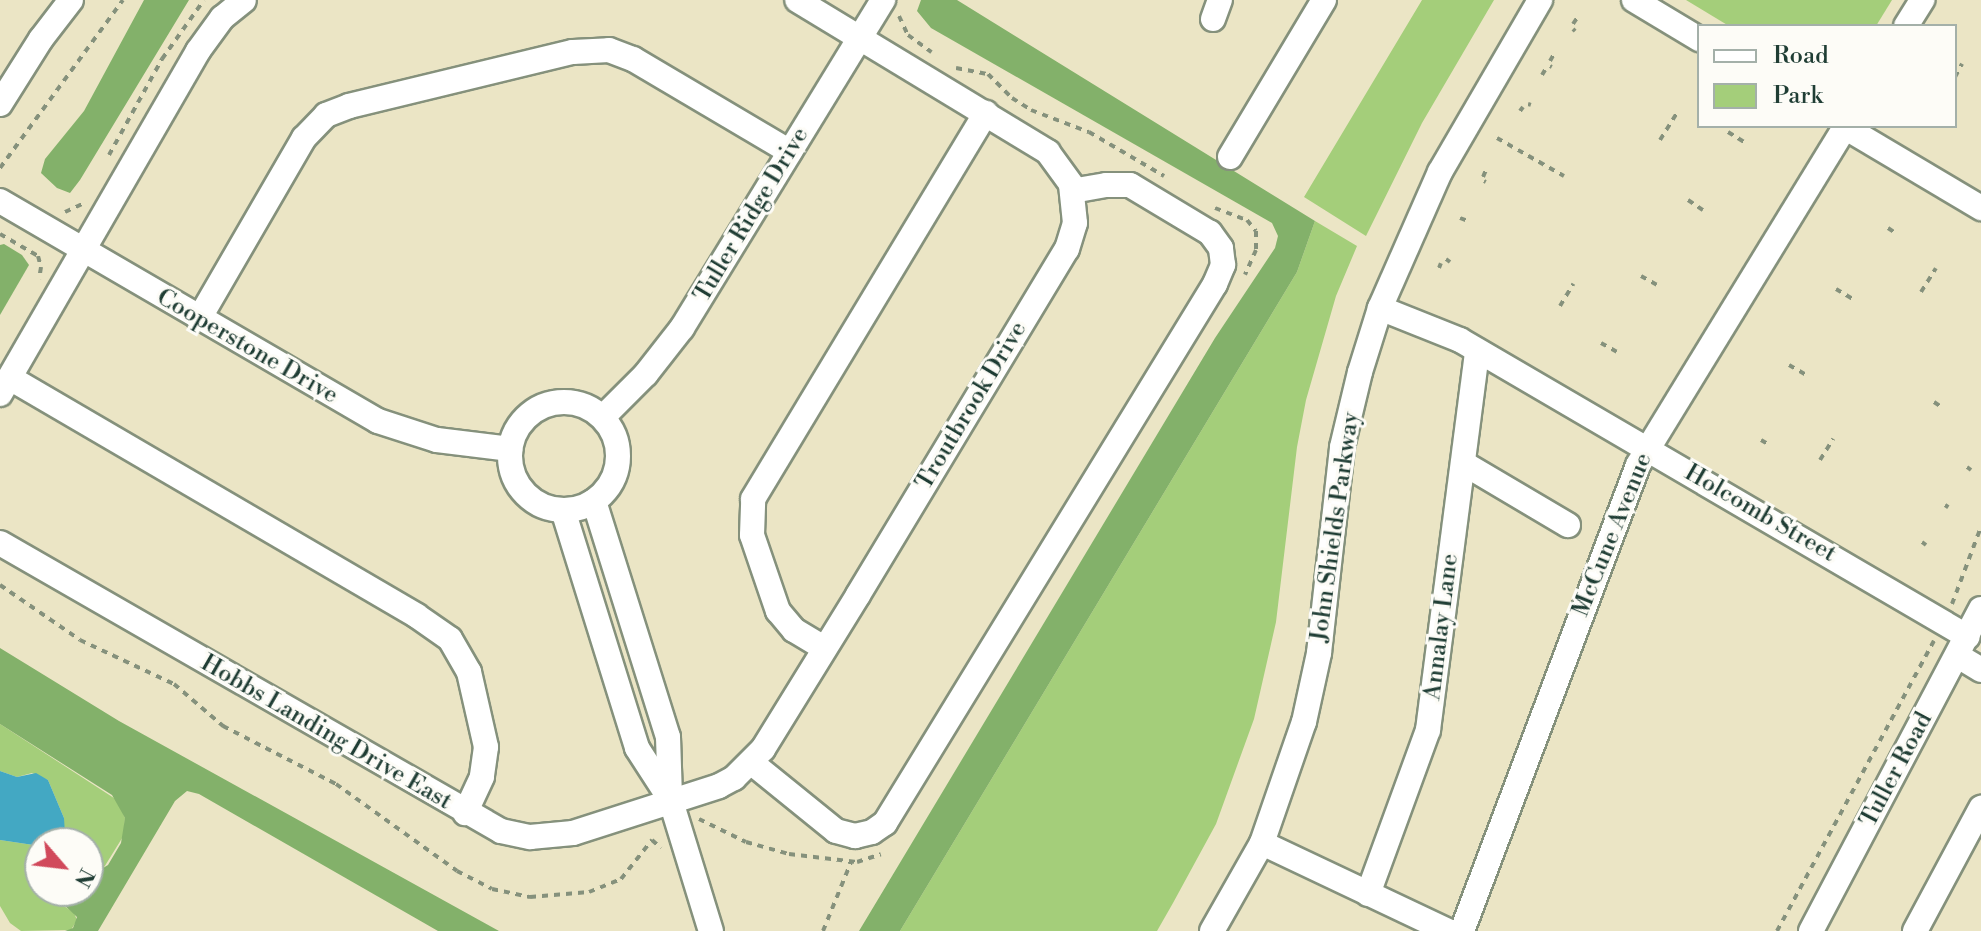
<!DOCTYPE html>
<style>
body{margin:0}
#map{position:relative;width:1981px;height:931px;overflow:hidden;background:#ebe5c5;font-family:"Libre Bodoni",serif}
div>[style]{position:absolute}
.green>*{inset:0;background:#a4ce7a}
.forest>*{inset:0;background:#83b16a}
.water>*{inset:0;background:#43a8c3}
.path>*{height:4px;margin-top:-2px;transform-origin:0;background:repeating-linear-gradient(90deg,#85917c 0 6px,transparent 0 12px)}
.roads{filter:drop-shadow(2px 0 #85917c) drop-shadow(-2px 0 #85917c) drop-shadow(0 2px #85917c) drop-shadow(0 -2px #85917c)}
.minor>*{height:24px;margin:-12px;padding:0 12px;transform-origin:12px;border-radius:12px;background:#fff}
.minor>.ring{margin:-12px;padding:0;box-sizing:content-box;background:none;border:24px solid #fff;border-radius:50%}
span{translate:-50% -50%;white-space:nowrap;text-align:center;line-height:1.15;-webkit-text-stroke:6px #fdfcf7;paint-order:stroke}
.street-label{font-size:24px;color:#1f3d34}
.legend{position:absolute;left:1697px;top:24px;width:260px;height:104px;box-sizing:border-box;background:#fdfcf7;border:2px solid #a4b0a9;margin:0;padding:10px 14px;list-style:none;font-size:24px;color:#1f3d34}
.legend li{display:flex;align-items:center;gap:16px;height:40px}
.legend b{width:40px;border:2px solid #a4b0a9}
.north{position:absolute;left:24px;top:827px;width:80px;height:80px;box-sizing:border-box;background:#fdfcf7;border:2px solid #a4b0a9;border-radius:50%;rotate:118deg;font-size:22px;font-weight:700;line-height:32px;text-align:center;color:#1f3d34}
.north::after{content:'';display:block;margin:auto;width:28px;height:36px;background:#d1495b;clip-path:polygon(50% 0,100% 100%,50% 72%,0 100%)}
</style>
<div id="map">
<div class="green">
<i style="clip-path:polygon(1422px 0,1494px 0,1422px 123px,1366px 236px,1304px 197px)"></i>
<i style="clip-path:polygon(1686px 0,1892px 0,1876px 26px,1729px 26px)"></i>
<i style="clip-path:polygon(1315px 221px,1357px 246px,1336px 296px,1306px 400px,1297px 447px,1276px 622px,1254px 719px,1216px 824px,1173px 903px,1157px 931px,900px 931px,1297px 272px)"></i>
<i style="clip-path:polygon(0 724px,117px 800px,125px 818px,124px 835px,103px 869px,88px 877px,88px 843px,59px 843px,63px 839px,64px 818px,48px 780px,32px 773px,17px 777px,0 771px)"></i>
<i style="clip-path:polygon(0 840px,40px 846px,40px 891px,49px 891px,51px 897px,74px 913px,77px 920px,71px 930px,21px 931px,10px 923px,0 906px)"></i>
</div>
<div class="forest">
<i style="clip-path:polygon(144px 0,189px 0,80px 180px,70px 193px,57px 188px,41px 173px,45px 159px,84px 111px)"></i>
<i style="clip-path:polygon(921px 0,957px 0,1315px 221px,1297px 272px,900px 931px,859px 931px,1215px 338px,1275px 248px,1278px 236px,1272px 223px,931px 28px,917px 11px)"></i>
<i style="clip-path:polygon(4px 244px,22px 255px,29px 265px,0 315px,0 245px)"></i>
<i style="clip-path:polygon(0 648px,119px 721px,499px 931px,438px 931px,199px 794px,187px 791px,175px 801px,98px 931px,65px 931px,73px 928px,77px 917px,49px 891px,88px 891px,88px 877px,108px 865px,121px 843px,125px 818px,112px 795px,0 724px)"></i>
</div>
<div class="water">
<i style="clip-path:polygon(0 771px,17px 777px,36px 773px,48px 780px,64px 818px,65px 834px,59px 843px,40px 843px,40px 846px,0 840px)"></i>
</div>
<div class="path">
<i style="left:899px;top:16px;width:21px;rotate:65deg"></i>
<i style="left:908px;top:35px;width:29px;rotate:36deg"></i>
<i style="left:1573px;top:24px;width:7px;rotate:-56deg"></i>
<i style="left:1573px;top:29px;width:3px;rotate:45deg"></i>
<i style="left:1550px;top:61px;width:8px;rotate:-60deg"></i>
<i style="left:1550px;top:66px;width:2px;rotate:27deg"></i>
<i style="left:956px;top:68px;width:33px;rotate:11deg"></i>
<i style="left:988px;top:74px;width:34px;rotate:45deg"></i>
<i style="left:1012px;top:98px;width:22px;rotate:32deg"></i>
<i style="left:1031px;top:110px;width:62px;rotate:20.8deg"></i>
<i style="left:1089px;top:132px;width:87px;rotate:30.4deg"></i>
<i style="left:1542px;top:75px;width:6px;rotate:-59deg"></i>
<i style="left:1955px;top:77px;width:15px;rotate:-62deg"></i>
<i style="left:1528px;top:104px;width:3px;rotate:18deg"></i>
<i style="left:1520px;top:111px;width:5px;rotate:-53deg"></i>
<i style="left:1728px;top:132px;width:19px;rotate:32deg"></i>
<i style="left:1497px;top:138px;width:77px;rotate:29.6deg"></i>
<i style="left:1660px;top:140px;width:31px;rotate:-58deg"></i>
<i style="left:109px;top:155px;width:110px;rotate:-61.1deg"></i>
<i style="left:162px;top:59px;width:72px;rotate:-54.6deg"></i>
<i style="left:0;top:168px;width:208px;rotate:-53.8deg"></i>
<i style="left:1483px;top:177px;width:8px;rotate:-67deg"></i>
<i style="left:1484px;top:181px;width:2px;rotate:27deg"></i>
<i style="left:1688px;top:200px;width:18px;rotate:34deg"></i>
<i style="left:1215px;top:208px;width:34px;rotate:21deg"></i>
<i style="left:1247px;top:220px;width:14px;rotate:51deg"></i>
<i style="left:1256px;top:231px;width:19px;rotate:90deg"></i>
<i style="left:1256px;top:250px;width:27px;rotate:114deg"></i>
<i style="left:65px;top:212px;width:19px;rotate:-25deg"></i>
<i style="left:1460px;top:218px;width:9px;rotate:21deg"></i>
<i style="left:1888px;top:228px;width:7px;rotate:34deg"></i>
<i style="left:0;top:234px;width:44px;rotate:30.1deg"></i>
<i style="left:38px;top:256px;width:11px;rotate:75deg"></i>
<i style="left:41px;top:267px;width:12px;rotate:99deg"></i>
<i style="left:1446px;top:259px;width:5px;rotate:37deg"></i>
<i style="left:1439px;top:268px;width:5px;rotate:-68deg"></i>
<i style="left:1641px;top:276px;width:18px;rotate:29deg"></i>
<i style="left:1836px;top:289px;width:21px;rotate:31deg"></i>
<i style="left:1921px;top:292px;width:28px;rotate:-58deg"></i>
<i style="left:1560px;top:306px;width:26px;rotate:-59deg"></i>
<i style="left:1601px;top:343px;width:18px;rotate:29deg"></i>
<i style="left:1789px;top:365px;width:22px;rotate:30deg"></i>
<i style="left:1934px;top:402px;width:7px;rotate:34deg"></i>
<i style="left:1761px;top:440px;width:8px;rotate:30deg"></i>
<i style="left:1820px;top:460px;width:25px;rotate:-58deg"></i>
<i style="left:1967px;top:467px;width:5px;rotate:37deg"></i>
<i style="left:1945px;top:505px;width:4px;rotate:34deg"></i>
<i style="left:1922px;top:542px;width:5px;rotate:37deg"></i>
<i style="left:0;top:585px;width:97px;rotate:34.5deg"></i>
<i style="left:80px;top:640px;width:104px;rotate:25.1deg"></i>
<i style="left:174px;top:684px;width:65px;rotate:40.6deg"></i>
<i style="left:223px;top:726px;width:127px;rotate:27.2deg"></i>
<i style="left:336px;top:784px;width:149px;rotate:35.7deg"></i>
<i style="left:457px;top:871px;width:39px;rotate:27deg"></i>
<i style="left:492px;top:889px;width:39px;rotate:12deg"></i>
<i style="left:530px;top:897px;width:59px;rotate:-4.8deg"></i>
<i style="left:589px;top:892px;width:35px;rotate:-22deg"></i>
<i style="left:621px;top:879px;width:50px;rotate:-51.5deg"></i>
<i style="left:652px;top:840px;width:12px;rotate:42deg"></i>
<i style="left:1952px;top:604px;width:82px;rotate:-69.4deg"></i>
<i style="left:699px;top:819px;width:52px;rotate:26.1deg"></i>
<i style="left:746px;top:842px;width:45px;rotate:15.6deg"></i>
<i style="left:789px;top:854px;width:68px;rotate:6.7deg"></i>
<i style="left:857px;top:862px;width:25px;rotate:-18deg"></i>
<i style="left:823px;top:931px;width:74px;rotate:-67.9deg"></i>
<i style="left:1777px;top:931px;width:330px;rotate:-61.6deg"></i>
</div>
<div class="roads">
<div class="minor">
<i style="left:1634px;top:0;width:76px;rotate:31deg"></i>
<i style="left:1213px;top:19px;width:20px;rotate:-70deg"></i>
<i style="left:1906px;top:26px;width:31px;rotate:-58deg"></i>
<i style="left:0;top:104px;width:77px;rotate:-57.8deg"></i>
<i style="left:41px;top:39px;width:49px;rotate:-52.4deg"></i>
<i style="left:1843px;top:126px;width:161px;rotate:30.7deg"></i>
<i style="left:1230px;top:157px;width:183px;rotate:-59.1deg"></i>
<i style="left:0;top:201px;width:437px;rotate:30.2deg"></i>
<i style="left:378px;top:421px;width:62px;rotate:17.9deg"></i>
<i style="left:437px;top:440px;width:74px;rotate:7deg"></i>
<i style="left:1380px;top:308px;width:86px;rotate:21.8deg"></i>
<i style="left:1460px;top:340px;width:588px;rotate:30.31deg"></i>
<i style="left:199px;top:319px;width:209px;rotate:-59.9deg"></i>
<i style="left:304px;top:138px;width:32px;rotate:-46deg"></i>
<i style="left:326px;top:115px;width:25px;rotate:-21deg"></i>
<i style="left:349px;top:106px;width:230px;rotate:-13.6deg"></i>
<i style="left:573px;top:52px;width:36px;rotate:-3deg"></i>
<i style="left:609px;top:50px;width:26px;rotate:21deg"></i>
<i style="left:633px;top:59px;width:182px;rotate:30.6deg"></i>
<i style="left:10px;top:378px;width:471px;rotate:30.3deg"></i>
<i style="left:417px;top:616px;width:40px;rotate:34.9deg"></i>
<i style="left:450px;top:639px;width:38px;rotate:60deg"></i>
<i style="left:469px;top:672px;width:77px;rotate:77.2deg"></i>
<i style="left:486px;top:747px;width:30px;rotate:98deg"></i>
<i style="left:482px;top:777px;width:40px;rotate:115deg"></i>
<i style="left:0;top:394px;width:396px;rotate:-60deg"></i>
<i style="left:198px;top:51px;width:41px;rotate:-54deg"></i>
<i style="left:222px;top:18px;width:28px;rotate:-39deg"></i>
<i class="ring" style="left:510px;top:402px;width:84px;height:84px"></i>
<i style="left:603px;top:417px;width:61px;rotate:-45deg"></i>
<i style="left:646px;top:374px;width:58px;rotate:-52deg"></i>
<i style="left:682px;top:328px;width:385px;rotate:-58.5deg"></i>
<i style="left:1463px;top:463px;width:122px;rotate:30.6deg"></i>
<i style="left:594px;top:501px;width:247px;rotate:72.6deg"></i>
<i style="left:668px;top:737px;width:61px;rotate:88.1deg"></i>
<i style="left:670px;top:798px;width:139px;rotate:72.9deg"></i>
<i style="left:563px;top:510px;width:249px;rotate:72.7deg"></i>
<i style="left:637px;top:748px;width:61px;rotate:57.1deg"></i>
<i style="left:0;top:543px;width:578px;rotate:29.89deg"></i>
<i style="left:501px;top:831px;width:30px;rotate:12deg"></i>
<i style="left:530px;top:837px;width:43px;rotate:-5.3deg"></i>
<i style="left:573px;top:833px;width:153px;rotate:-17.8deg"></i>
<i style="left:719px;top:786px;width:17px;rotate:-28deg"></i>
<i style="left:734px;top:778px;width:41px;rotate:-45deg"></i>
<i style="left:763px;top:749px;width:181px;rotate:-58.3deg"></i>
<i style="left:858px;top:595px;width:404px;rotate:-58.9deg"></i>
<i style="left:1067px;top:249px;width:27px;rotate:-73deg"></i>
<i style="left:1075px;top:223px;width:39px;rotate:-96deg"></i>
<i style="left:1071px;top:184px;width:39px;rotate:-126deg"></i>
<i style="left:1048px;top:152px;width:293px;rotate:-148.8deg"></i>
<i style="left:824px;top:648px;width:35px;rotate:-149deg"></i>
<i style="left:794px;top:630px;width:25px;rotate:-130deg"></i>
<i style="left:778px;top:611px;width:80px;rotate:-108.9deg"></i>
<i style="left:752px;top:535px;width:36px;rotate:-88deg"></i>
<i style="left:753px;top:499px;width:451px;rotate:-58.9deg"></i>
<i style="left:1958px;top:656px;width:27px;rotate:31deg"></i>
<i style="left:752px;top:763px;width:108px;rotate:39deg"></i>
<i style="left:836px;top:831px;width:20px;rotate:15deg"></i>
<i style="left:855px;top:836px;width:17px;rotate:-13deg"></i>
<i style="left:872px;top:832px;width:16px;rotate:-35deg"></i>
<i style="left:885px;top:823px;width:632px;rotate:-58.52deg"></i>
<i style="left:1215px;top:284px;width:21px;rotate:-67deg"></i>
<i style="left:1223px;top:265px;width:17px;rotate:-97deg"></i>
<i style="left:1221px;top:248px;width:19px;rotate:-126deg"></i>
<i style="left:1210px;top:233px;width:93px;rotate:-149deg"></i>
<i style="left:1130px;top:185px;width:24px;rotate:180deg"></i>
<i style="left:1106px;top:185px;width:34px;rotate:170deg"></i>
<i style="left:1262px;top:843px;width:206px;rotate:25.3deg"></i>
<i style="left:1368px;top:894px;width:175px;rotate:-69.9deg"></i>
<i style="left:1428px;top:730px;width:382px;rotate:-82.6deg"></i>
<i style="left:1212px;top:931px;width:101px;rotate:-60.4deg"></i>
<i style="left:1262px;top:843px;width:128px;rotate:-70.9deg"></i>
<i style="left:1304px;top:722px;width:71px;rotate:-77.7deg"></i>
<i style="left:1319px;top:653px;width:207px;rotate:-83.6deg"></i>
<i style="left:1342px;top:447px;width:77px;rotate:-76.5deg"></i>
<i style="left:1360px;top:372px;width:67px;rotate:-72.6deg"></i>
<i style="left:1380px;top:308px;width:149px;rotate:-66.2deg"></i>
<i style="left:1440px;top:172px;width:199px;rotate:-59.8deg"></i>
<i style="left:1462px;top:931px;width:498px;rotate:-69.3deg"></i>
<i style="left:1638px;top:465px;width:398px;rotate:-58.5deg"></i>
<i style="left:1811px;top:931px;width:364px;rotate:-62.2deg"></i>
<i style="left:1915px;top:931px;width:140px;rotate:-61.8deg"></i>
</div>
</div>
<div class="street-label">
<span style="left:752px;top:215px;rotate:-59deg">Tuller Ridge Drive</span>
<span style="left:247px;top:347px;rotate:30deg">Cooperstone Drive</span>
<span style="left:972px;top:406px;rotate:-59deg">Troutbrook Drive</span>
<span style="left:1760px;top:514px;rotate:30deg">Holcomb Street</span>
<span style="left:1336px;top:527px;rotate:-82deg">John Shields Parkway</span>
<span style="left:1613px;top:535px;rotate:-68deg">McCune Avenue</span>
<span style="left:1442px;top:627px;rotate:-83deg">Annalay Lane</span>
<span style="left:326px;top:733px;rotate:30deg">Hobbs Landing Drive East</span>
<span style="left:1897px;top:770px;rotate:-62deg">Tuller Road</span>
</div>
<ul class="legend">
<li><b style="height:10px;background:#fff"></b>Road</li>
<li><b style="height:22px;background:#a4ce7a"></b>Park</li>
</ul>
<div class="north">N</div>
</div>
